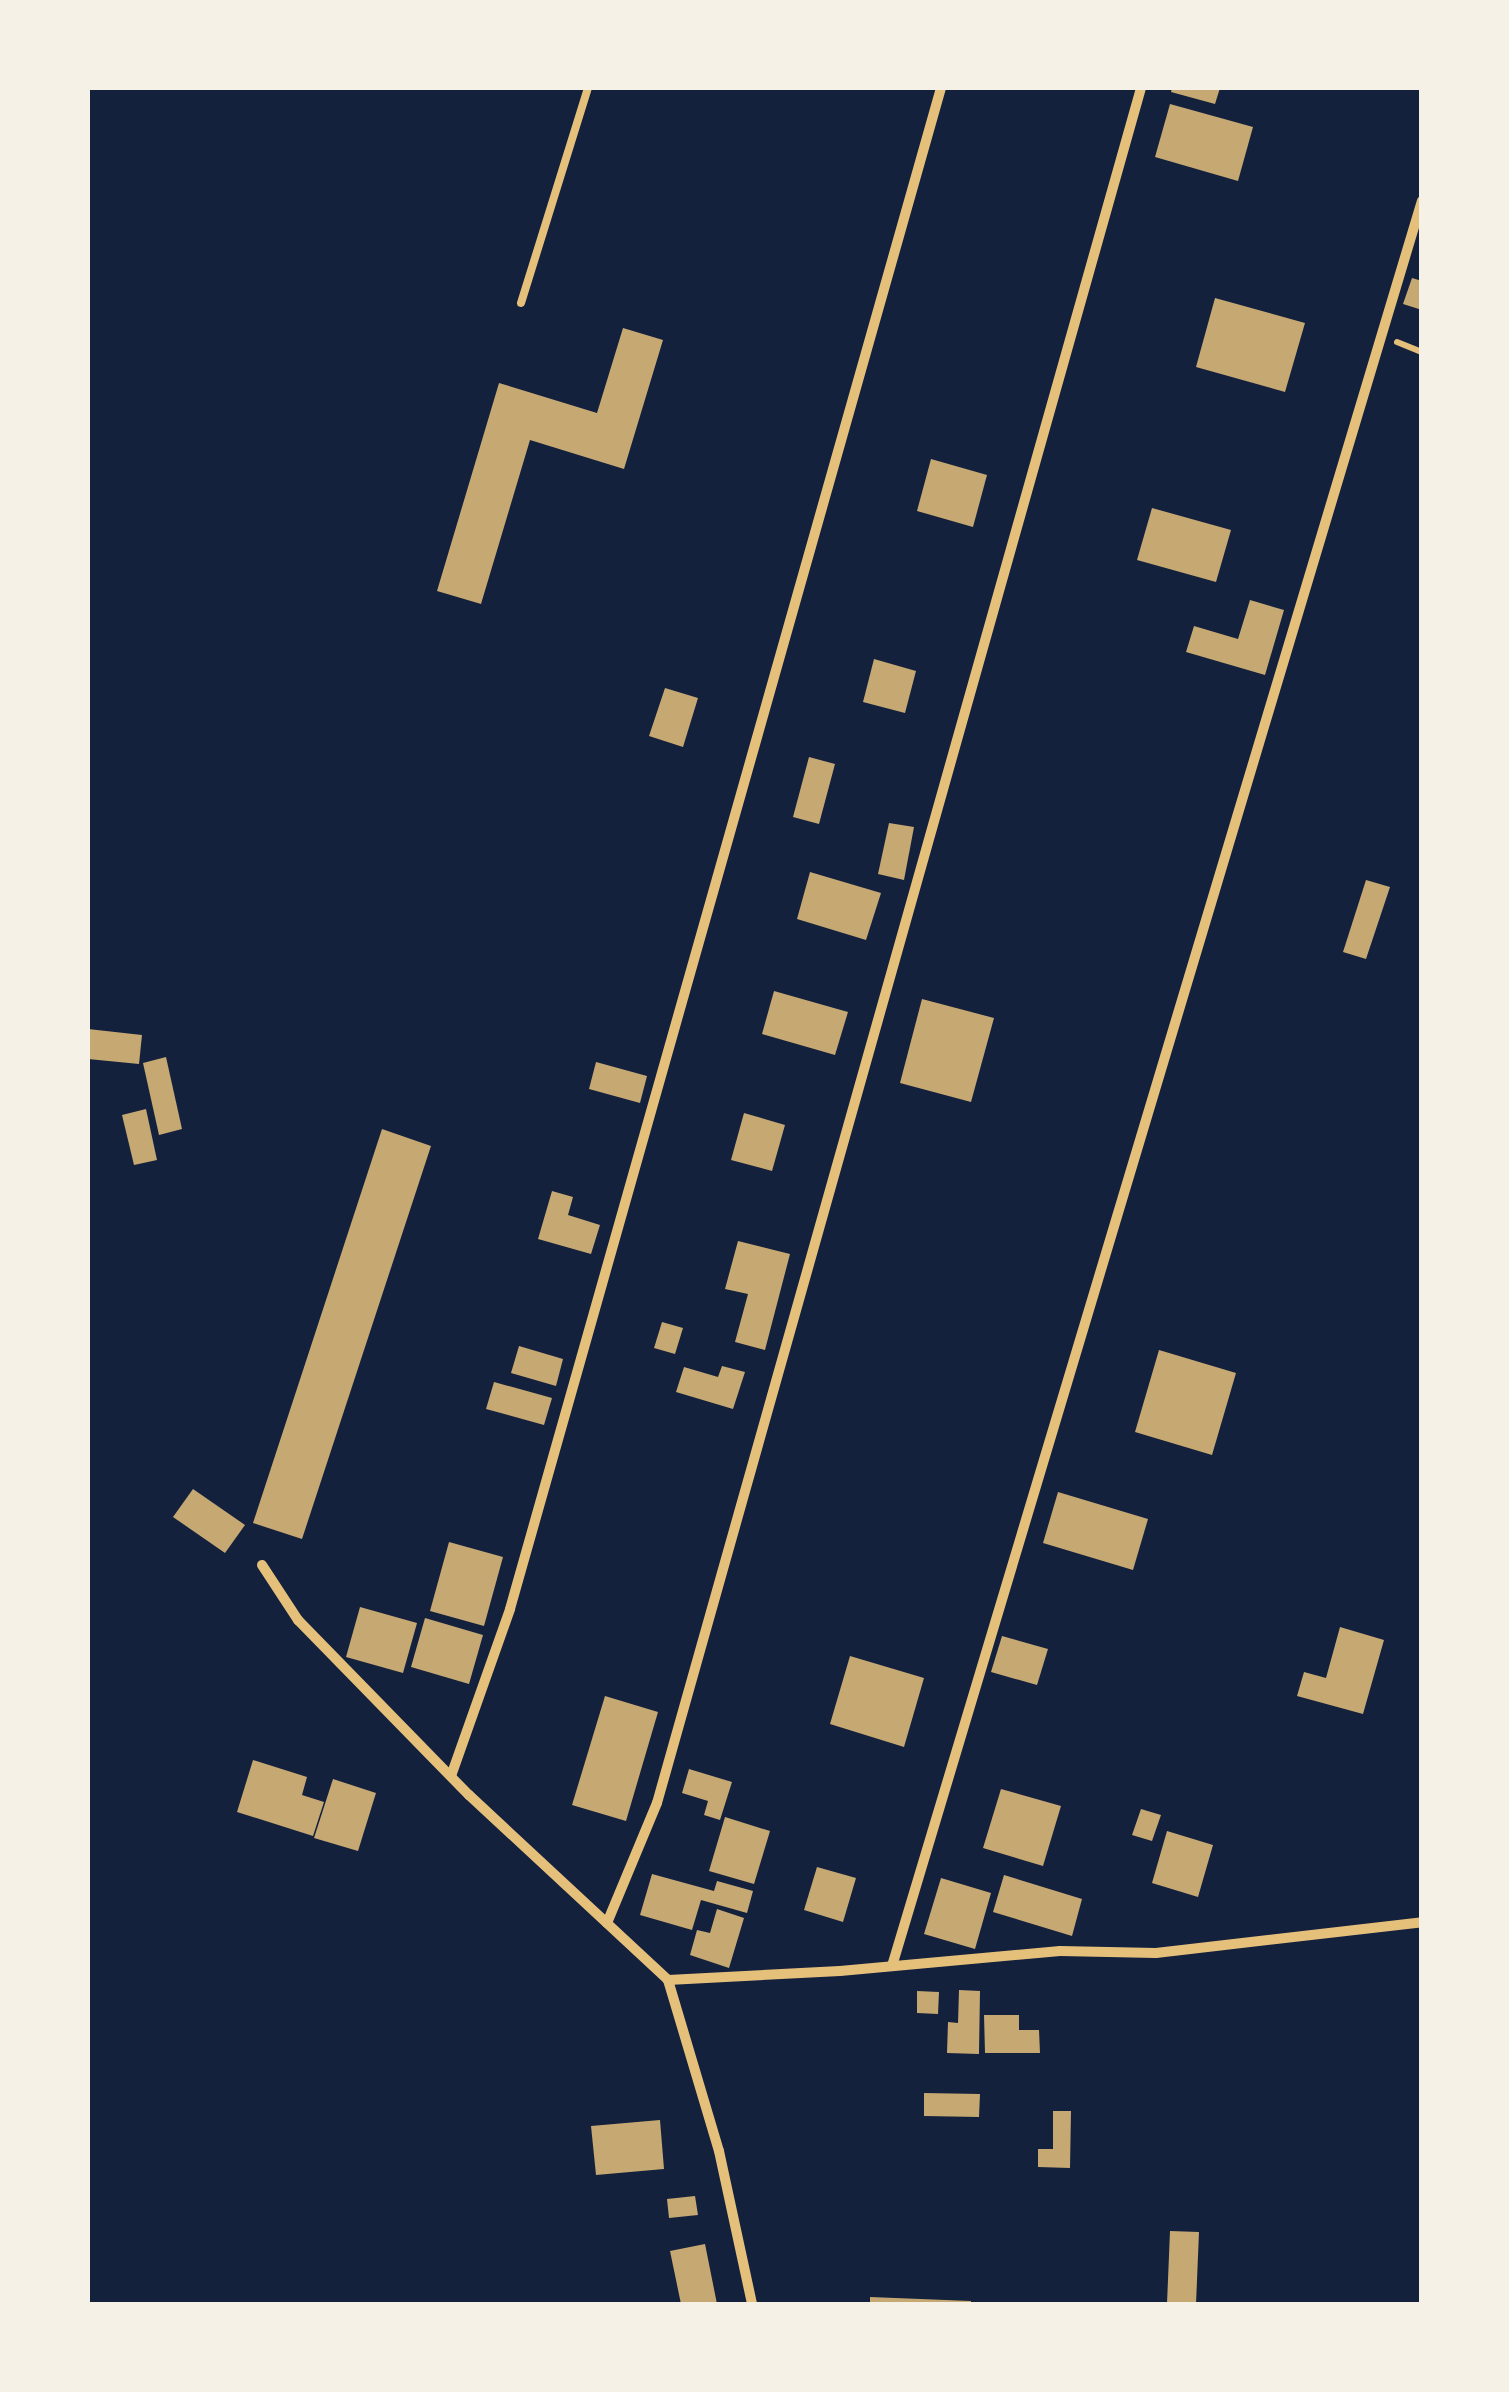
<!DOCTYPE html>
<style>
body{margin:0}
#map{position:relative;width:1509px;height:2392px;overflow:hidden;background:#14213d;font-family:Quicksand,sans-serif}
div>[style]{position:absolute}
.building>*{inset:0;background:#c6a872}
.path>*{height:6px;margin:-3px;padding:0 3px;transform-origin:3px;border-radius:3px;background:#e5c07b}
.service>*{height:8px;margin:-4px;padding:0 4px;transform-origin:4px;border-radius:4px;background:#e5c07b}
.minor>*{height:10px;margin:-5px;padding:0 5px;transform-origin:5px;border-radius:5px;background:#e5c07b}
span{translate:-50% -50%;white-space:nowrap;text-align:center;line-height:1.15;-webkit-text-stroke:8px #f6f1e7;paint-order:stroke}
.frame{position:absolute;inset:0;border:90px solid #f6f1e7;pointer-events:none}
</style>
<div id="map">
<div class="building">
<i style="clip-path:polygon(1172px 88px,1220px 88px,1215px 104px,1171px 92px)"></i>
<i style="clip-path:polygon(1170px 104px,1253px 127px,1238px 181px,1155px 157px)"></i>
<i style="clip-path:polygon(1412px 278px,1422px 281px,1422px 310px,1403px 304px)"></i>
<i style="clip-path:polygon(1215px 298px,1305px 323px,1285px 392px,1196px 367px)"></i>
<i style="clip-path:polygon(623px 328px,663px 340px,624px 469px,530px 440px,481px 604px,437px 591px,499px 383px,597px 413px)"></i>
<i style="clip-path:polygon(931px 459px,987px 475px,973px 527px,917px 511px)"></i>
<i style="clip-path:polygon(1152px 508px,1231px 530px,1216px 582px,1137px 560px)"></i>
<i style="clip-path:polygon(1250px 600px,1284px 610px,1265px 675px,1186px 652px,1194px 626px,1238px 639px)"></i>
<i style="clip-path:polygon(874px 659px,916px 671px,905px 713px,863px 702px)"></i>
<i style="clip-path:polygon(665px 688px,698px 698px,683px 747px,649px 736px)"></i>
<i style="clip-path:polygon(809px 757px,835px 764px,819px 824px,793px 817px)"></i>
<i style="clip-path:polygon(889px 823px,914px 827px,904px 880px,878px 874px)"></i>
<i style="clip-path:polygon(810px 872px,881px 893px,866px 940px,797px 919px)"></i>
<i style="clip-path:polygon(1366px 880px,1390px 887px,1366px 959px,1343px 952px)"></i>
<i style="clip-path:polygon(774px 991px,848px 1012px,835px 1055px,762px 1034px)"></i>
<i style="clip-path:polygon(922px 999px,994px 1018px,971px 1102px,900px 1083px)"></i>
<i style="clip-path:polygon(88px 1029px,142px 1035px,139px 1064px,88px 1059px)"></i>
<i style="clip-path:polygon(166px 1057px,182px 1129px,159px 1135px,143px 1063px)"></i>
<i style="clip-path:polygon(596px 1062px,647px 1076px,640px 1103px,589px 1089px)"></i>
<i style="clip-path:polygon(146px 1109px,157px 1160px,134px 1165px,122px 1115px)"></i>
<i style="clip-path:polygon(744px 1113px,785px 1125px,772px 1171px,731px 1160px)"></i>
<i style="clip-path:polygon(382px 1129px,431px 1146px,302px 1539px,253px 1523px)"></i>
<i style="clip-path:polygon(552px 1191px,573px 1197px,568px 1215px,600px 1225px,591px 1254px,538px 1239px)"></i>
<i style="clip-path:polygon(738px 1241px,790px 1254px,765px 1350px,735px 1342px,748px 1294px,725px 1289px)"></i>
<i style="clip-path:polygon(662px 1322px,683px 1328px,675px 1354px,654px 1348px)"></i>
<i style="clip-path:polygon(519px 1346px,563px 1359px,556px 1386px,511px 1373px)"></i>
<i style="clip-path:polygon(1159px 1350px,1236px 1373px,1212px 1455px,1135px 1432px)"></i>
<i style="clip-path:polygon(722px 1366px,745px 1372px,733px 1409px,676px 1392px,684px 1367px,718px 1377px)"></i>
<i style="clip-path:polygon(494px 1382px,552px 1398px,544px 1425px,486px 1409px)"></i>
<i style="clip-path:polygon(193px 1489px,245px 1525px,225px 1553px,173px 1517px)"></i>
<i style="clip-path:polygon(1058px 1492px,1148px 1519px,1133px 1570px,1043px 1543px)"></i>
<i style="clip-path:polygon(449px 1542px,503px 1557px,484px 1626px,430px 1611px)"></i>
<i style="clip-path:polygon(360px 1607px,417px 1623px,403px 1673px,346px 1657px)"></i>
<i style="clip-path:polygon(425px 1618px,483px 1635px,469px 1684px,411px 1667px)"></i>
<i style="clip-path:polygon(1340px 1627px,1384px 1640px,1363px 1714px,1297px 1696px,1304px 1672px,1326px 1678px)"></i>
<i style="clip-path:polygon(1002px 1636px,1048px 1649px,1037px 1685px,991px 1672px)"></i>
<i style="clip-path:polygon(850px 1656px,924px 1678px,904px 1747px,830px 1724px)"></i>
<i style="clip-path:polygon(605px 1696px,658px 1712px,626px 1821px,572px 1805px)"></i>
<i style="clip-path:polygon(253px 1760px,307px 1777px,302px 1795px,324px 1802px,313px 1836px,237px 1812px)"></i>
<i style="clip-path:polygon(689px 1769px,732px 1782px,720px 1820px,704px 1815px,708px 1801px,682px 1793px)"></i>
<i style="clip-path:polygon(333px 1779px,376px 1793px,358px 1851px,314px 1838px)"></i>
<i style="clip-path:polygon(1001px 1789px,1061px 1806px,1043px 1866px,983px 1848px)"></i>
<i style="clip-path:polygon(1141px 1809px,1161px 1815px,1152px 1841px,1132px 1835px)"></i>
<i style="clip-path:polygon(725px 1817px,770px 1831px,754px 1884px,709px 1871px)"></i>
<i style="clip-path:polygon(1167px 1831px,1213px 1845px,1198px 1897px,1152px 1883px)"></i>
<i style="clip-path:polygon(817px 1867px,856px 1878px,843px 1922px,804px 1910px)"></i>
<i style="clip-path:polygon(652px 1874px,714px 1891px,717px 1881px,753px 1891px,747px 1913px,701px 1900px,692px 1930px,640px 1915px)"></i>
<i style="clip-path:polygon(1004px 1875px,1082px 1899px,1072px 1936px,993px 1912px)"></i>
<i style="clip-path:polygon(941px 1878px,991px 1893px,975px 1949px,924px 1934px)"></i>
<i style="clip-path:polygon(717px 1909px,744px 1918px,729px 1968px,690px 1955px,697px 1930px,710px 1933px)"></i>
<i style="clip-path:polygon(959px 1990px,980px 1991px,979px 2054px,947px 2053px,948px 2022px,958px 2023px)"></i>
<i style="clip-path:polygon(917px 1991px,939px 1992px,938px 2014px,917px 2013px)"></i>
<i style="clip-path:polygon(984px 2015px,1019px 2015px,1019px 2030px,1039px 2030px,1040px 2053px,985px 2053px)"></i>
<i style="clip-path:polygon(924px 2093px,980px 2094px,979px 2117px,924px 2116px)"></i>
<i style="clip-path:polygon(1053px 2111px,1071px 2111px,1070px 2168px,1038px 2167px,1038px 2149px,1053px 2149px)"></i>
<i style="clip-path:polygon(660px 2120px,664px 2169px,596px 2175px,591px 2126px)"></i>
<i style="clip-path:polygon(695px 2196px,698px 2215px,669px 2218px,667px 2199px)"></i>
<i style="clip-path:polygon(1170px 2231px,1199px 2232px,1196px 2304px,1167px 2304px)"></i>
<i style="clip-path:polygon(705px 2244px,717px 2304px,681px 2304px,670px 2251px)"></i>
<i style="clip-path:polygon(870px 2297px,971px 2301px,971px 2304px,870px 2304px)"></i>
</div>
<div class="path">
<i style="left:1397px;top:342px;width:27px;rotate:22deg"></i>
</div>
<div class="service">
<i style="left:521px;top:303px;width:225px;rotate:-72.7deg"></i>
</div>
<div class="minor">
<i style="left:262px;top:1565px;width:66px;rotate:56.8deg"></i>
<i style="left:298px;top:1620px;width:245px;rotate:45.7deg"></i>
<i style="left:469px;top:1795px;width:272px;rotate:42.9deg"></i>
<i style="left:668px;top:1980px;width:178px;rotate:73.4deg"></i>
<i style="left:719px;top:2151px;width:157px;rotate:77.8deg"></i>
<i style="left:451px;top:1776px;width:177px;rotate:-70.5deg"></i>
<i style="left:510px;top:1609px;width:1581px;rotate:-74.18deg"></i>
<i style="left:607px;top:1923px;width:130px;rotate:-67.4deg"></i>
<i style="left:657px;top:1803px;width:1782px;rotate:-74.24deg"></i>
<i style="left:892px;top:1966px;width:1843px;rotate:-73.29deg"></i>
<i style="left:668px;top:1980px;width:172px;rotate:-3deg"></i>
<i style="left:840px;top:1971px;width:221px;rotate:-5.2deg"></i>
<i style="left:1060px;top:1951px;width:96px;rotate:1.2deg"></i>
<i style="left:1156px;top:1953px;width:268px;rotate:-6.6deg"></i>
</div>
<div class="frame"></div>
</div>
